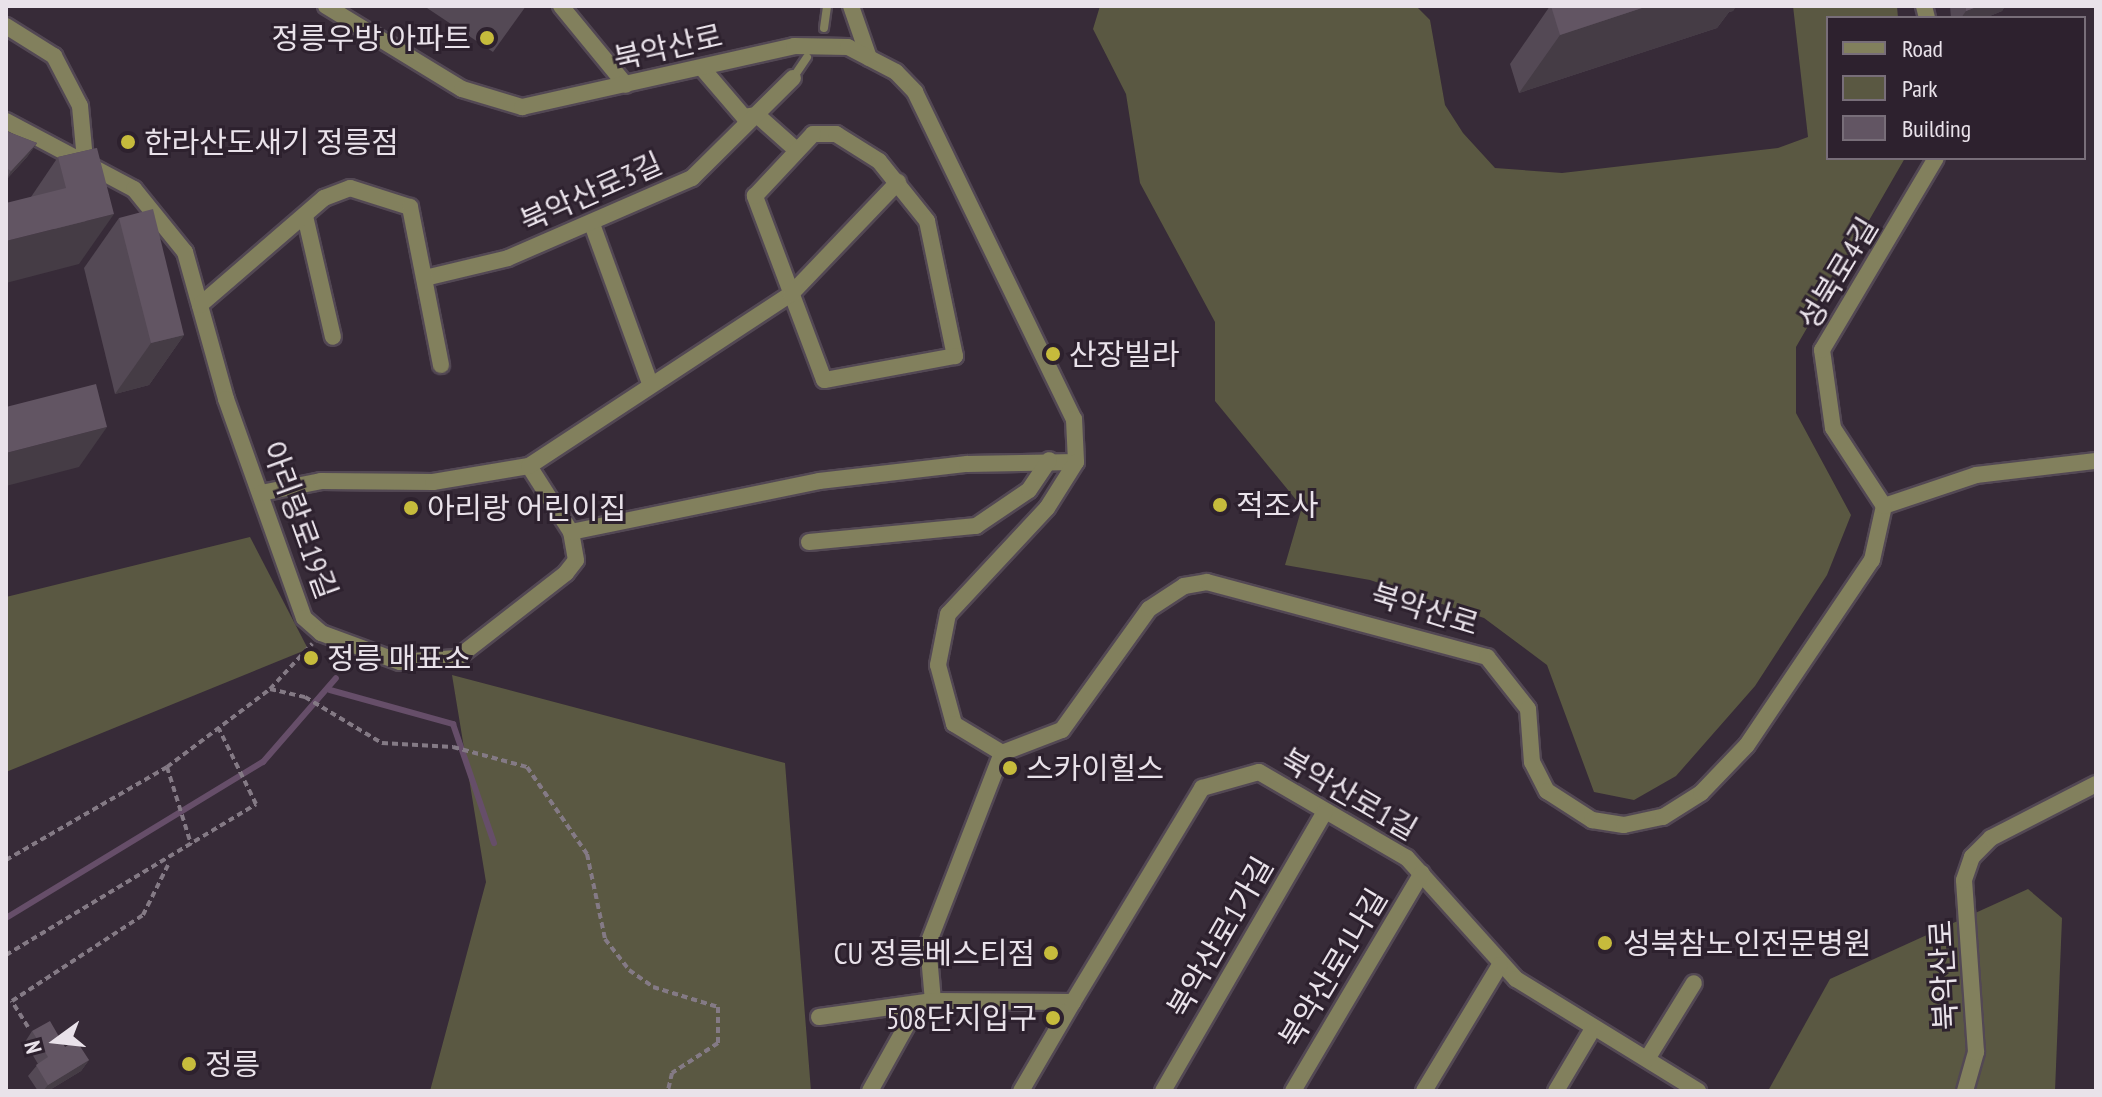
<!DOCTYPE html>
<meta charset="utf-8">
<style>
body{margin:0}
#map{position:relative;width:2102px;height:1097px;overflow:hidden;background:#372b38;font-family:"PT Sans Narrow","Noto Sans KR",sans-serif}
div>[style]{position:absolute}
.green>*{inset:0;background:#5a5842}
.stream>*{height:6px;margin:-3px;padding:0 3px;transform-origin:3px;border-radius:3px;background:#664e69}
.path>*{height:4px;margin-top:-2px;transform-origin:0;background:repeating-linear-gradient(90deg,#847a85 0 6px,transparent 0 10px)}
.roads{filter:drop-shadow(2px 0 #534854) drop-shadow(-2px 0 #534854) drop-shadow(0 2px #534854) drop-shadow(0 -2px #534854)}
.service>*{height:8px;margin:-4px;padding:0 4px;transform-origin:4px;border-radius:4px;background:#82805d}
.minor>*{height:16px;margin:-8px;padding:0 8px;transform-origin:8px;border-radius:8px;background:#82805d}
.tertiary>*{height:16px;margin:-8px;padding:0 8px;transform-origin:8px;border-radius:8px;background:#82805d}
.wall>*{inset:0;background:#544955}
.shaded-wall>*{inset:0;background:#453c45}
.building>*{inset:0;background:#625563}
.dots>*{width:22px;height:22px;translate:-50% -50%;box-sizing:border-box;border:4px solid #2d212e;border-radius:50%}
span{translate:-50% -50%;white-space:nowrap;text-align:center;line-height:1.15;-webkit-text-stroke:6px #2d212e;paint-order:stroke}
.poi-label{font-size:30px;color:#e9e2ea}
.right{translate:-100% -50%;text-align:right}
.left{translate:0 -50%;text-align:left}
.street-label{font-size:30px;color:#e9e2ea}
.frame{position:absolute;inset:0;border:8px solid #e9e2ea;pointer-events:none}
.legend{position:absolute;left:1826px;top:16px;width:260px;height:144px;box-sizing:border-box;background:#2d212e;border:2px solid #786e79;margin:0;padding:10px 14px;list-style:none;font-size:24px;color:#e9e2ea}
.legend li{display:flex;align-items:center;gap:16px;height:40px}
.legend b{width:40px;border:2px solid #786e79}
.north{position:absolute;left:16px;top:1001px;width:80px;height:80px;-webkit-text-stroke:6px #2d212e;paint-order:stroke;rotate:255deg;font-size:22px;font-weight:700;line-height:32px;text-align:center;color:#e9e2ea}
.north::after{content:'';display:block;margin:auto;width:28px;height:36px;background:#e9e2ea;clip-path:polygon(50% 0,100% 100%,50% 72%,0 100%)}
</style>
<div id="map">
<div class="green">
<i style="clip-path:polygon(1100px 6px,1416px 6px,1430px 20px,1445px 105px,1463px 133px,1495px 168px,1562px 173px,1778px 148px,1808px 137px,1793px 6px,1897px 6px,1898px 18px,1828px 18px,1828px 158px,1905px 158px,1796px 347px,1796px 413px,1851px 515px,1827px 575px,1755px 686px,1676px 776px,1634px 800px,1594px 792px,1547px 665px,1484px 618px,1370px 580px,1285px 565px,1302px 507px,1215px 401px,1215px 322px,1140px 183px,1126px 94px,1093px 29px)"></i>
<i style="clip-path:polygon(250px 537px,308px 649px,6px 772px,6px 597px)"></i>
<i style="clip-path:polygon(452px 675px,785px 763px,811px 1091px,430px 1091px,486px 882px)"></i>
<i style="clip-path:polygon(2028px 889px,2062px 918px,2055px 1091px,1768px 1091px,1830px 979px)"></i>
</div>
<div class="stream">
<i style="left:330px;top:690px;width:128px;rotate:15.5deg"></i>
<i style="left:453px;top:724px;width:126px;rotate:71deg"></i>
<i style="left:6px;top:918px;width:301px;rotate:-31.3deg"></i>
<i style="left:263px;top:762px;width:111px;rotate:-49deg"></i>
</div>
<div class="path">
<i style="left:270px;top:689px;width:36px;rotate:13deg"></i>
<i style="left:305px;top:697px;width:90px;rotate:30.9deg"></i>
<i style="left:382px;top:743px;width:71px;rotate:3.2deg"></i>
<i style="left:453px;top:747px;width:77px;rotate:15.1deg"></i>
<i style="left:527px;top:767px;width:106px;rotate:55.4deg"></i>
<i style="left:587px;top:854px;width:87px;rotate:78deg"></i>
<i style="left:605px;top:939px;width:39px;rotate:52deg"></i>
<i style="left:629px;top:970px;width:29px;rotate:35deg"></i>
<i style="left:653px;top:987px;width:68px;rotate:17.1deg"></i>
<i style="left:718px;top:1007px;width:36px;rotate:90deg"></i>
<i style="left:718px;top:1043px;width:55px;rotate:146.9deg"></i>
<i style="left:672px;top:1073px;width:18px;rotate:103deg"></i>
<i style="left:167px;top:767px;width:81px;rotate:72.7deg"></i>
<i style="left:6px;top:860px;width:186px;rotate:-30deg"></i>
<i style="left:167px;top:767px;width:129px;rotate:-37.1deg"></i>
<i style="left:270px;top:689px;width:62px;rotate:-47deg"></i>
<i style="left:6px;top:955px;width:292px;rotate:-31.1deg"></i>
<i style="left:256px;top:804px;width:84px;rotate:-116.3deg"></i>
<i style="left:28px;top:1027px;width:31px;rotate:-122deg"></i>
<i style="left:12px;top:1001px;width:157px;rotate:-33.3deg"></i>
<i style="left:143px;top:915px;width:56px;rotate:-63.4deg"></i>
</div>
<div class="roads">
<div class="service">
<i style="left:824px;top:28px;width:22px;rotate:-82deg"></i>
<i style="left:793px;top:78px;width:25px;rotate:-56deg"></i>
</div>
<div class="minor">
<i style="left:561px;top:6px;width:102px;rotate:50.6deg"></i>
<i style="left:851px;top:6px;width:55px;rotate:70.9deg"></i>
<i style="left:6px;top:26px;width:57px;rotate:32deg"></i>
<i style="left:54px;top:56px;width:56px;rotate:62.5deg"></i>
<i style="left:80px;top:106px;width:54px;rotate:84.7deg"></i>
<i style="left:702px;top:68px;width:65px;rotate:49.4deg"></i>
<i style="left:744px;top:117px;width:13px;rotate:-9deg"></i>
<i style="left:757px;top:115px;width:50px;rotate:41.7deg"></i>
<i style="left:6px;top:121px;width:145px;rotate:28deg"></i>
<i style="left:134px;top:189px;width:81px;rotate:51deg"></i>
<i style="left:185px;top:252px;width:153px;rotate:74.4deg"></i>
<i style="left:226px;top:399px;width:232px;rotate:70.4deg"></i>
<i style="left:304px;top:618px;width:23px;rotate:41deg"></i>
<i style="left:321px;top:633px;width:84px;rotate:20.2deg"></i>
<i style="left:400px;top:662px;width:57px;rotate:-4deg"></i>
<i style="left:457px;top:658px;width:138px;rotate:-37.9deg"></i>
<i style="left:566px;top:573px;width:16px;rotate:-52deg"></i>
<i style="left:576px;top:560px;width:28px;rotate:-100deg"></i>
<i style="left:571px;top:532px;width:78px;rotate:-122.5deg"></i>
<i style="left:813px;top:134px;width:23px"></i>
<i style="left:836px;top:134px;width:51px;rotate:32.1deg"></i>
<i style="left:879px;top:161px;width:77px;rotate:51.3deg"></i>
<i style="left:927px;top:221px;width:138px;rotate:78.3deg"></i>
<i style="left:955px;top:356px;width:133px;rotate:169.6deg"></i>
<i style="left:824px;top:380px;width:197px;rotate:-110.6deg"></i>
<i style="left:755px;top:196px;width:85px;rotate:-46.9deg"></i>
<i style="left:305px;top:216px;width:124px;rotate:77deg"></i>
<i style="left:592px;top:224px;width:169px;rotate:70deg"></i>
<i style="left:425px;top:278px;width:85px;rotate:-13.5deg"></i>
<i style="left:508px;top:258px;width:201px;rotate:-23.5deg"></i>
<i style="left:692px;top:178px;width:142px;rotate:-44.7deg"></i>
<i style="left:200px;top:305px;width:164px;rotate:-40.8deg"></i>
<i style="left:324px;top:198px;width:28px;rotate:-21deg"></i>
<i style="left:350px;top:188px;width:63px;rotate:17.6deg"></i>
<i style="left:410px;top:207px;width:161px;rotate:78.9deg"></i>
<i style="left:261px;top:493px;width:61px;rotate:-11.3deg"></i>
<i style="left:321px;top:481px;width:112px;rotate:0.5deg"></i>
<i style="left:433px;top:482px;width:97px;rotate:-9.5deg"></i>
<i style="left:529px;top:466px;width:313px;rotate:-33.3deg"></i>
<i style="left:791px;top:294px;width:155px;rotate:-46.3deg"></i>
<i style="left:571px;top:532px;width:253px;rotate:-11.6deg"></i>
<i style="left:819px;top:481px;width:149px;rotate:-6.6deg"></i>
<i style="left:967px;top:464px;width:109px;rotate:-1.1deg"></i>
<i style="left:809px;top:542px;width:168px;rotate:-5.5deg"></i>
<i style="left:976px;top:526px;width:64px;rotate:-34.2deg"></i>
<i style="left:1029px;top:490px;width:36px;rotate:-56deg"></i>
<i style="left:1002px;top:753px;width:205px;rotate:111.2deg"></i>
<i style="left:928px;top:944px;width:57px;rotate:85deg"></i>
<i style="left:933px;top:1001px;width:140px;rotate:0.4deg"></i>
<i style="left:1073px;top:1002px;width:103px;rotate:120.3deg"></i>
<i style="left:1073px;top:1002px;width:250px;rotate:-58.9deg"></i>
<i style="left:1202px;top:788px;width:59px;rotate:-15.7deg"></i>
<i style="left:1259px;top:772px;width:171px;rotate:30.2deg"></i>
<i style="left:1407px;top:858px;width:163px;rotate:48deg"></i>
<i style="left:1516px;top:979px;width:214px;rotate:31.6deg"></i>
<i style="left:819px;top:1017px;width:115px;rotate:-8deg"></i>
<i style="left:1647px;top:1059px;width:89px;rotate:-58.3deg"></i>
<i style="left:870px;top:1091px;width:78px;rotate:-60.8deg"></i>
<i style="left:908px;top:1023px;width:18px;rotate:-90deg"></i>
<i style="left:1163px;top:1091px;width:323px;rotate:-59.9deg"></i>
<i style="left:1293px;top:1091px;width:253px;rotate:-59.4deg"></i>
<i style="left:1424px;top:1091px;width:147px;rotate:-58.9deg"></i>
<i style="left:1556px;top:1091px;width:74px;rotate:-59.3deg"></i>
</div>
<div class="tertiary">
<i style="left:326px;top:6px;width:159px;rotate:31.4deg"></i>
<i style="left:462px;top:89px;width:63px;rotate:16.7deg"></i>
<i style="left:522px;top:107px;width:279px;rotate:-12.6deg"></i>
<i style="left:794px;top:46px;width:54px;rotate:1.1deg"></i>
<i style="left:848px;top:47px;width:54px;rotate:27.5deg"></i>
<i style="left:896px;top:72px;width:28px;rotate:46deg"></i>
<i style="left:915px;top:92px;width:364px;rotate:64.1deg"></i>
<i style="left:1074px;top:419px;width:43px;rotate:87.3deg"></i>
<i style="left:1076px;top:462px;width:54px;rotate:122.2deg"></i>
<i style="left:1047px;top:508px;width:145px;rotate:133deg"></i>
<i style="left:948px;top:614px;width:52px;rotate:101.1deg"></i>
<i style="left:938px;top:665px;width:61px;rotate:74.8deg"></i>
<i style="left:954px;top:724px;width:56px;rotate:31.1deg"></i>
<i style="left:1002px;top:753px;width:64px;rotate:-21deg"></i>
<i style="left:1062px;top:730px;width:149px;rotate:-54.3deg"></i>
<i style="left:1149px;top:609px;width:42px;rotate:-33.3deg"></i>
<i style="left:1184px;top:586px;width:23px;rotate:-10deg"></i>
<i style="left:1207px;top:582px;width:290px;rotate:15deg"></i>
<i style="left:1487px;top:657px;width:66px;rotate:51.7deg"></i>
<i style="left:1528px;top:709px;width:53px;rotate:85.7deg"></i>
<i style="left:1532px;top:762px;width:33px;rotate:63deg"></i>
<i style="left:1547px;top:791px;width:54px;rotate:32.8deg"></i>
<i style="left:1592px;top:820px;width:32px;rotate:9deg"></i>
<i style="left:1624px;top:825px;width:40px;rotate:-12deg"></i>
<i style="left:1663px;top:817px;width:45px;rotate:-32.3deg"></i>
<i style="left:1701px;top:793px;width:66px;rotate:-46.2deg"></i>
<i style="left:1747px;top:745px;width:223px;rotate:-56deg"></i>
<i style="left:1872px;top:560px;width:55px;rotate:-77.5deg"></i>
<i style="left:1884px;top:506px;width:97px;rotate:-18.6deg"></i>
<i style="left:1976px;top:475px;width:121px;rotate:-6.7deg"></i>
<i style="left:1924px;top:6px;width:12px;rotate:76deg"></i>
<i style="left:1884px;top:506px;width:93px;rotate:-123.2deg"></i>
<i style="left:1833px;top:428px;width:79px;rotate:-98deg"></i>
<i style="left:1822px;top:350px;width:223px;rotate:-59.3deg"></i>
<i style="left:1965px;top:1091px;width:41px;rotate:-74.2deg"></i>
<i style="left:1976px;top:1052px;width:172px;rotate:-94deg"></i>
<i style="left:1964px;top:880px;width:24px;rotate:-71deg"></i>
<i style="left:1972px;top:857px;width:27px;rotate:-45deg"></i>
<i style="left:1991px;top:838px;width:118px;rotate:-27.2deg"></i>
</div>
</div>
<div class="wall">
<i style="clip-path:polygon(424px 6px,526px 6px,493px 52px)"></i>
<i style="clip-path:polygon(1550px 6px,1736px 6px,1733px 11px,1729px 12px,1717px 28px,1519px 93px,1510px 64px)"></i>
<i style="clip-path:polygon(1950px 6px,2005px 6px,2002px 11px,1985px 18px,1951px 18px)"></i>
<i style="clip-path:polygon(6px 131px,37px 143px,27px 157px,6px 180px)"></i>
<i style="clip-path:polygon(97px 148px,79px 264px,31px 197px,58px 157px)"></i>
<i style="clip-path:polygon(119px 218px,184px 335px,149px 385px,115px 394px,84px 268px)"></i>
<i style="clip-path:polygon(32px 1031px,65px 1047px,89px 1060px,81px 1071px,48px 1091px,38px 1091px,28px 1076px,38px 1064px,25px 1042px)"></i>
</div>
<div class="shaded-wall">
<i style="clip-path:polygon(1648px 6px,1736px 6px,1733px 11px,1729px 12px,1717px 28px,1519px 93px,1560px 35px)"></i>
<i style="clip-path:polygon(1979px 6px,2005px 6px,2002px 11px,1985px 18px,1961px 18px,1966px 11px)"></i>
<i style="clip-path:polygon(37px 143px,27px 157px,6px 180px,11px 171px)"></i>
<i style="clip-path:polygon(114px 214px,79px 264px,6px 283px,6px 241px)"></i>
<i style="clip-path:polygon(184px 335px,149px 385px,115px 394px,151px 343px)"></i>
<i style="clip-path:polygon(107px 427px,79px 467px,6px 486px,6px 453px)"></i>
<i style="clip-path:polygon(89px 1060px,81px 1071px,48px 1091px,43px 1091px,48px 1085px)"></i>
</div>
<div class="building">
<i style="clip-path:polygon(1551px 6px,1648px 6px,1560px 35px)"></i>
<i style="clip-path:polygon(1966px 6px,1979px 6px,1966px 11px)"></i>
<i style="clip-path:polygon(6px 131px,37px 143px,11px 171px,6px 168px)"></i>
<i style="clip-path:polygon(97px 148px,114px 214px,6px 241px,6px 203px,66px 188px,58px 157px)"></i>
<i style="clip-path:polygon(153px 209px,184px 335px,151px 343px,119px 218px)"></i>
<i style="clip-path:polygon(96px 384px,107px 427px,6px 453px,6px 407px)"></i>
<i style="clip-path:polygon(50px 1021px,65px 1047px,76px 1040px,89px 1060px,48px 1085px,36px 1065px,48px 1057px,32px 1031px)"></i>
</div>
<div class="dots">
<i style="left:487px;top:38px;background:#c6bb3c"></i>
<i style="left:128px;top:142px;background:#c6bb3c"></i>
<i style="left:1053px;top:354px;background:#c6bb3c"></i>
<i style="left:1220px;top:505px;background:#c6bb3c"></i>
<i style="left:411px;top:508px;background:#c6bb3c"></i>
<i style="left:311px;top:658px;background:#c6bb3c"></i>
<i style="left:1010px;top:768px;background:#c6bb3c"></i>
<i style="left:1605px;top:943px;background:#c6bb3c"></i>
<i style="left:1051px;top:953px;background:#c6bb3c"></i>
<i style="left:1053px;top:1018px;background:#c6bb3c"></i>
<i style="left:189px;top:1064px;background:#c6bb3c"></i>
</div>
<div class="poi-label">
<span class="right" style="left:471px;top:38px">정릉우방 아파트</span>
<span class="left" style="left:144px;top:142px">한라산도새기 정릉점</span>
<span class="left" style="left:1069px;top:354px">산장빌라</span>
<span class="left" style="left:1236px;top:505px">적조사</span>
<span class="left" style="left:427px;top:508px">아리랑 어린이집</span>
<span class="left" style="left:327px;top:658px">정릉 매표소</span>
<span class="left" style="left:1026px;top:768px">스카이힐스</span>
<span class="left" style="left:1623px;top:943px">성북참노인전문병원</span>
<span class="right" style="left:1035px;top:953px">CU 정릉베스티점</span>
<span class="right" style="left:1037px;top:1018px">508단지입구</span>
<span class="left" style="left:205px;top:1064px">정릉</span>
</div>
<div class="street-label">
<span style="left:668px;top:47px;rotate:-13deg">북악산로</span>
<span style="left:591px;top:192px;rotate:-24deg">북악산로3길</span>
<span style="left:1838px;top:273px;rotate:-59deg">성북로4길</span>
<span style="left:300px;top:520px;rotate:70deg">아리랑로19길</span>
<span style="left:1425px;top:609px;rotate:17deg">북악산로</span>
<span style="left:1349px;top:794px;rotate:30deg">북악산로1길</span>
<span style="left:1220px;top:937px;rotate:-60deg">북악산로1가길</span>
<span style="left:1333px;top:968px;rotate:-59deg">북악산로1나길</span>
<span style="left:1943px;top:975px;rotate:-93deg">북악산로</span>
</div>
<div class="frame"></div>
<ul class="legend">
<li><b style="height:10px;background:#82805d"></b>Road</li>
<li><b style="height:22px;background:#5a5842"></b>Park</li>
<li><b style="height:22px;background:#625563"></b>Building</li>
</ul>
<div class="north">N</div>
</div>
